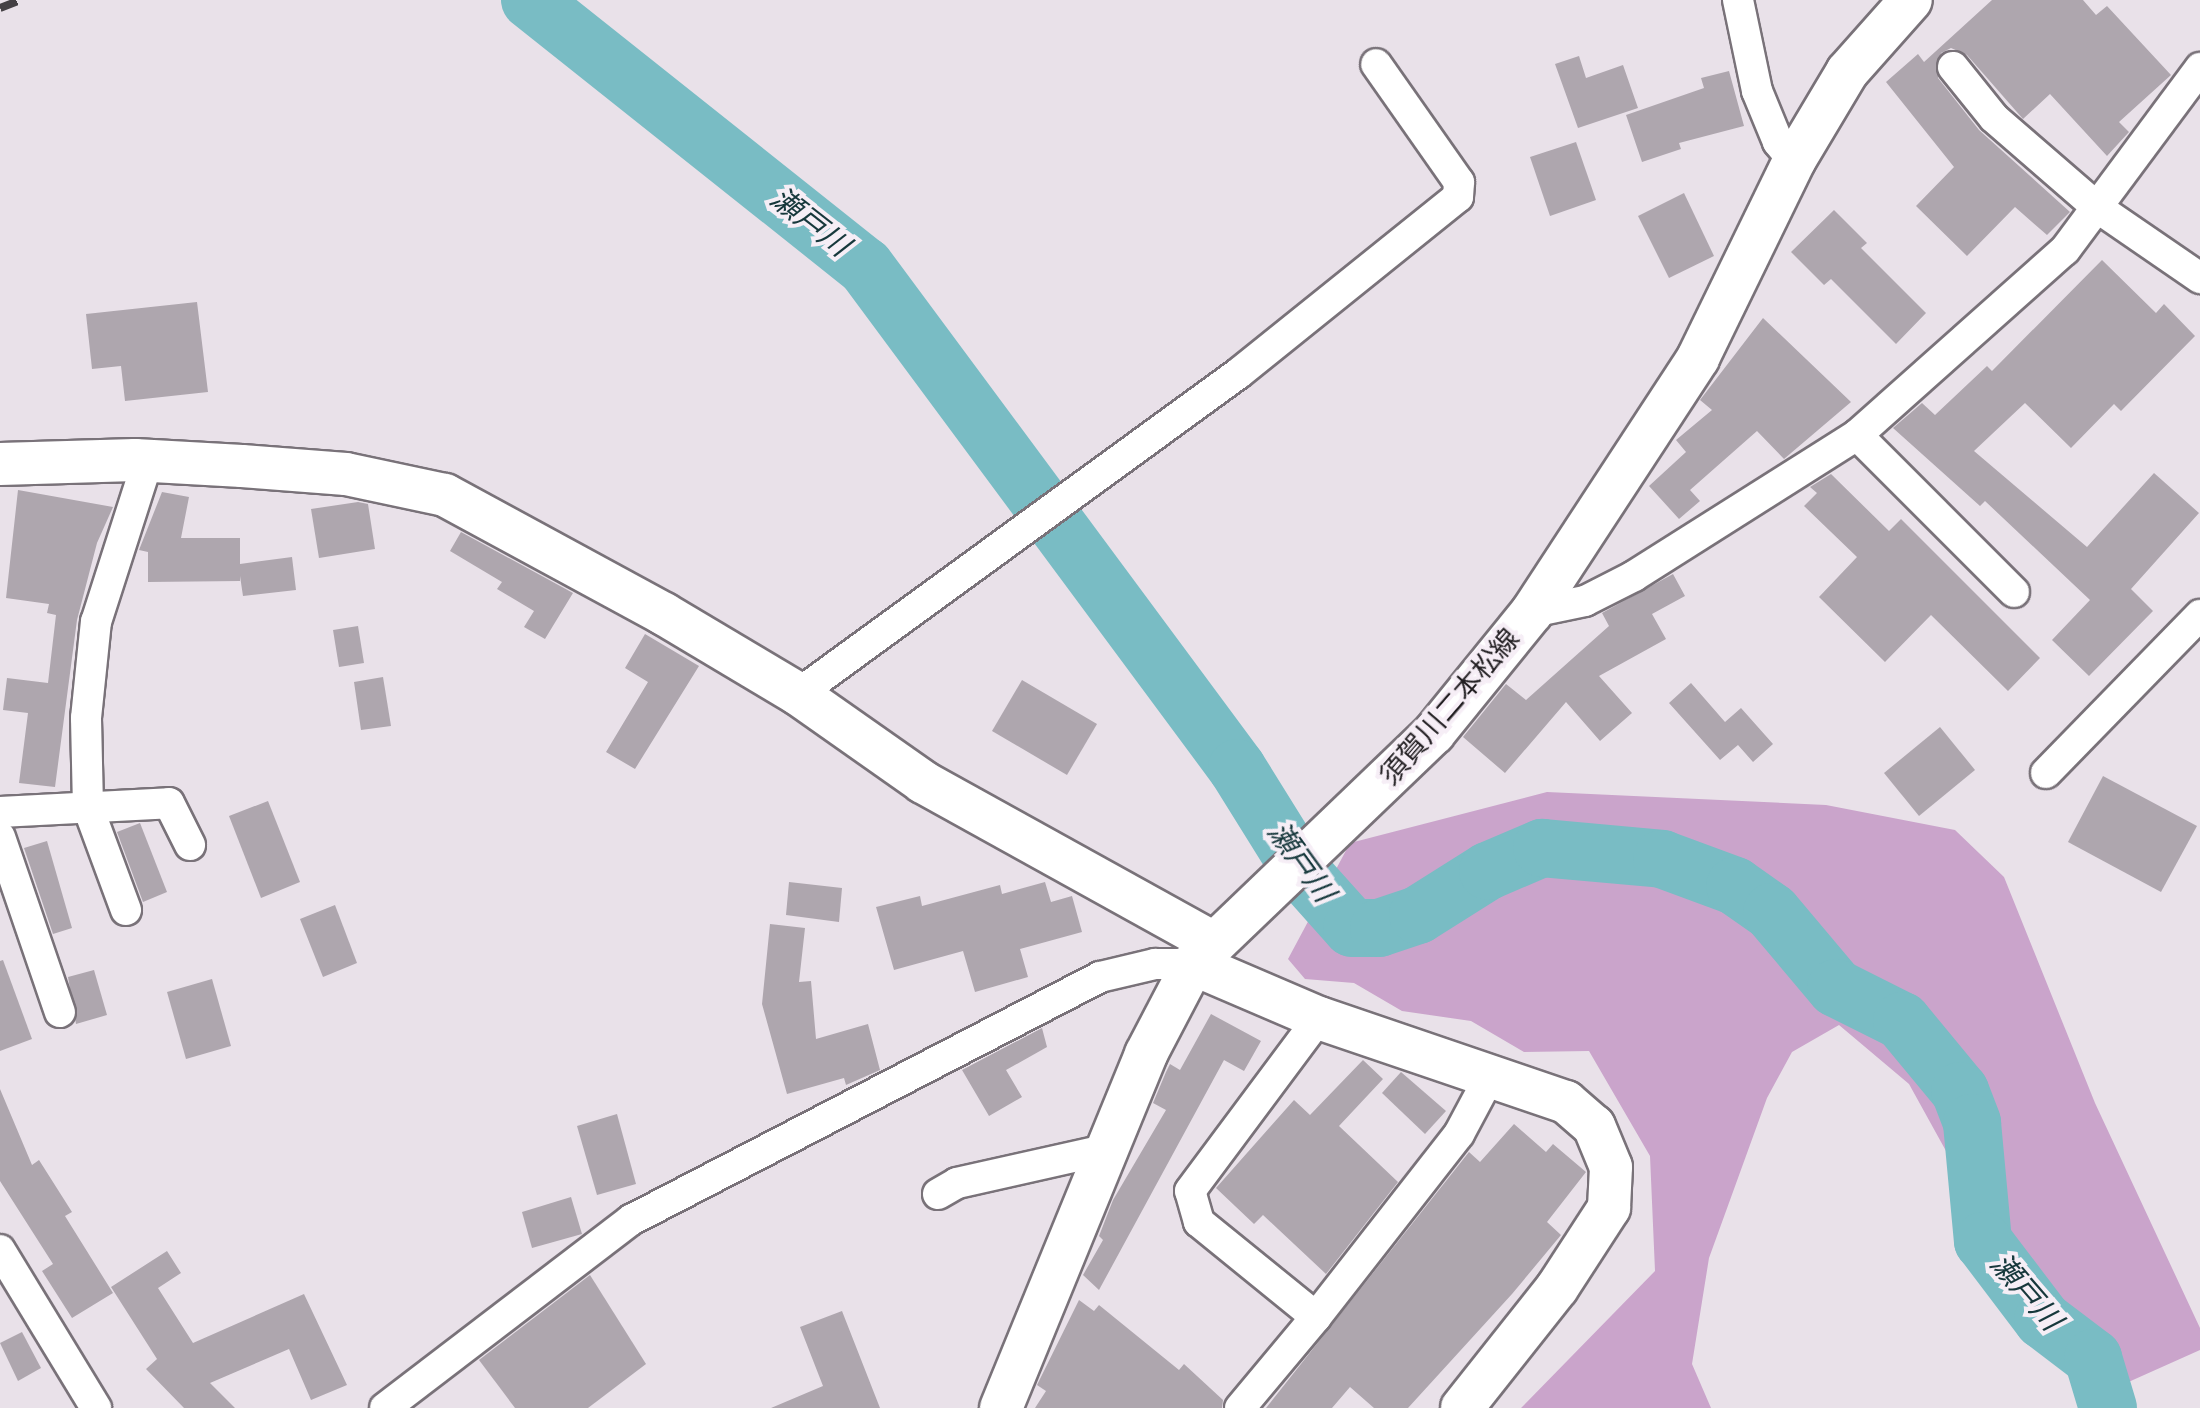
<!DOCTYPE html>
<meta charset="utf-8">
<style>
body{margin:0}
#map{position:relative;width:2200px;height:1408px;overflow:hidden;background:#e9e1e9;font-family:"Crimson Pro","Noto Sans JP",serif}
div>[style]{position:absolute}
.forest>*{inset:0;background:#caa4cb}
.river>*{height:58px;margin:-29px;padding:0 29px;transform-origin:29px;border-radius:29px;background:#79bcc4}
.building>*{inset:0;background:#aea6ae}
.roads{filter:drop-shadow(2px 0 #797279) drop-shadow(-2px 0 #797279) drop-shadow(0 2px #797279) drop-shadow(0 -2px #797279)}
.street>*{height:30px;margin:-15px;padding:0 15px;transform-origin:15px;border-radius:15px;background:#fff}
.secondary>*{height:42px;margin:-21px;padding:0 21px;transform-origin:21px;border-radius:21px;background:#fff}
.rail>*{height:8px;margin-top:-4px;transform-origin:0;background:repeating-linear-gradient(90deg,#444044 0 18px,transparent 0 36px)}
span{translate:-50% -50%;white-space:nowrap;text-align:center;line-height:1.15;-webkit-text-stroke:8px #f6eef6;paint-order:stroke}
.street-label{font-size:28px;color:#221f22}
.water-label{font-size:30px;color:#17383c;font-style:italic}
</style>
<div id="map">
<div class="forest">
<i style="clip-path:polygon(1547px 792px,1826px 805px,1955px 830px,2004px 877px,2095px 1103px,2200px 1328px,2200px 1350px,2124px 1384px,1993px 1236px,1909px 1084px,1839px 1025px,1792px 1052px,1767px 1098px,1709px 1258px,1692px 1364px,1711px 1408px,1521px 1408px,1655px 1271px,1650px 1156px,1589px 1051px,1524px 1052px,1471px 1021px,1402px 1011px,1354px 983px,1305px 979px,1288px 959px,1350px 843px)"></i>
</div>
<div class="river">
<i style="left:530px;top:0;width:428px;rotate:38.5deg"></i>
<i style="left:865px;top:266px;width:625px;rotate:53.46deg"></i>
<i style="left:1237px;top:768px;width:121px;rotate:58.1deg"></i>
<i style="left:1301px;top:871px;width:76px;rotate:48.2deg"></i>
<i style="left:1352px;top:928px;width:27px"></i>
<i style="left:1379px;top:928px;width:41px;rotate:-18.4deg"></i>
<i style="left:1418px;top:915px;width:83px;rotate:-32.2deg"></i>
<i style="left:1488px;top:871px;width:59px;rotate:-23.1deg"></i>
<i style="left:1542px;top:848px;width:121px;rotate:5.2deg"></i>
<i style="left:1662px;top:859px;width:78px;rotate:20.3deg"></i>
<i style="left:1735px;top:886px;width:45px;rotate:35.1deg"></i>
<i style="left:1772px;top:912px;width:99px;rotate:49.9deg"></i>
<i style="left:1836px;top:988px;width:74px;rotate:26.6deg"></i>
<i style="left:1902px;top:1021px;width:91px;rotate:50.4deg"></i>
<i style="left:1960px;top:1091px;width:34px;rotate:69deg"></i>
<i style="left:1972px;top:1123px;width:119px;rotate:84.7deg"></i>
<i style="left:1983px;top:1241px;width:99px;rotate:52.8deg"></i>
<i style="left:2043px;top:1320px;width:63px;rotate:37.2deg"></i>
<i style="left:2093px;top:1358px;width:52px;rotate:73.3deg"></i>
</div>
<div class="building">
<i style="clip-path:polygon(1992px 0,2083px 0,2096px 15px,2107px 6px,2171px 75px,2119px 122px,2129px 132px,2107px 156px,2050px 94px,2023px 119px,1967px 55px,1951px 48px,1941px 53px,1938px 78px,1979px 130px,2070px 212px,2047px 235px,2015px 207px,1967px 256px,1916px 206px,1954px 167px,1886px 82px,1918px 54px,1924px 62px)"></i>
<i style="clip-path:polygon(1579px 56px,1586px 78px,1623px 65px,1638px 108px,1578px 128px,1555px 64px)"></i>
<i style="clip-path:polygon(1729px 71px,1744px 126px,1679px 143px,1681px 149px,1642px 162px,1626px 115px,1704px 88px,1701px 78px)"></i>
<i style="clip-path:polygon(1576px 142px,1596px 200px,1550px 216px,1530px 157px)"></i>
<i style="clip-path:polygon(1684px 193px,1714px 256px,1669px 278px,1638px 216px)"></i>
<i style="clip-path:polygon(1834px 210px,1867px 243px,1861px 248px,1926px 313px,1896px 344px,1831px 279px,1824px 285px,1791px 252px)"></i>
<i style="clip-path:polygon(2102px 260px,2156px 313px,2164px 304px,2195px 336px,2121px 411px,2114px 404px,2071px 448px,2025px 403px,1974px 451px,2087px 547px,2154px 473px,2199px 513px,2131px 589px,2153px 611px,2089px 676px,2052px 640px,2090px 600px,1985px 501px,1980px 506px,1893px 428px,1922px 403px,1935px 415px,1987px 366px,1992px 371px)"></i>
<i style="clip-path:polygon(197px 302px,208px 392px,125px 401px,121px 366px,92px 369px,86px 314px)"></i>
<i style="clip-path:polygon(1763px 318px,1851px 402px,1784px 459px,1757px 431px,1690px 490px,1700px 501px,1679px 519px,1649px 486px,1686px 452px,1676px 440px,1712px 410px,1700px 400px)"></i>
<i style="clip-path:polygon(1831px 474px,1889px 531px,1901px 519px,2040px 658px,2008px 691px,1931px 615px,1885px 662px,1819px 597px,1857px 557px,1804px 506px,1817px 493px,1810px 487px)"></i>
<i style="clip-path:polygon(18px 490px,113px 507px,97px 543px,77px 620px,55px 787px,19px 783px,28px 713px,3px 710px,7px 678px,48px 683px,56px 615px,47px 613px,49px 604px,6px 598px)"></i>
<i style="clip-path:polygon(162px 492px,189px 497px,181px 538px,240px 538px,240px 564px,292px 557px,296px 590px,243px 596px,240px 576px,240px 581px,148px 582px,148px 552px,139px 550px)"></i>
<i style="clip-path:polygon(358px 502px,368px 504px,375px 549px,319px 558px,311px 509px)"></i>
<i style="clip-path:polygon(461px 532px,573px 593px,545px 639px,524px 627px,534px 611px,497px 589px,502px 582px,450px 551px)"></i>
<i style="clip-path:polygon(1673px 574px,1685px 596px,1652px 614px,1666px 639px,1599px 676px,1632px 713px,1600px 741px,1566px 702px,1505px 773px,1463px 737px,1506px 684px,1526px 700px,1609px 626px,1602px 613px)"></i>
<i style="clip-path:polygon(358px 626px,364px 663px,339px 667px,333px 630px)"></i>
<i style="clip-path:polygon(645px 634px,699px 666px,635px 769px,606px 752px,648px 682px,625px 668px)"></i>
<i style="clip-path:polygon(383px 677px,391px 726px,361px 730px,354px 682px)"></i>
<i style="clip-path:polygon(1022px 680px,1097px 724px,1067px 775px,992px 731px)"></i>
<i style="clip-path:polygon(1691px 683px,1725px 722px,1741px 708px,1773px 744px,1753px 762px,1738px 745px,1720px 760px,1669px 703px)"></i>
<i style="clip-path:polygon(1940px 727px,1975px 770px,1919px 816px,1884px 773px)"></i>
<i style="clip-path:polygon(2103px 776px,2197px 826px,2161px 892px,2068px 842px)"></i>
<i style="clip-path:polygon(268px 801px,300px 882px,261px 898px,229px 816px)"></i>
<i style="clip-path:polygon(140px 823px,167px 892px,143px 902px,117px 832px)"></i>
<i style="clip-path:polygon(47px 841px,72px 928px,53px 934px,24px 848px)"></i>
<i style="clip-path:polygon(789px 882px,842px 888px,839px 922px,786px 915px)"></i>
<i style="clip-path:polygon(1045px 882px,1051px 902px,1072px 896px,1082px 932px,1020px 949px,1028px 977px,975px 992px,963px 951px,894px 970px,876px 907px,920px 896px,922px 906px,1000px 885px,1002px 894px)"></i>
<i style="clip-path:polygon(335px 905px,357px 963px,323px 977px,300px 919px)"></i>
<i style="clip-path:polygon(770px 924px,805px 928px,799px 982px,811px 981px,816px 1039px,868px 1024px,880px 1070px,846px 1085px,844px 1078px,787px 1094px,762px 1004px)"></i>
<i style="clip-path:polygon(3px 960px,32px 1039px,0 1051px,0 961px)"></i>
<i style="clip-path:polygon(94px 970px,107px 1015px,76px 1024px,68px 977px)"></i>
<i style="clip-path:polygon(212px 979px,231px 1046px,186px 1059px,167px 992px)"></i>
<i style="clip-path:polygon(1211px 1014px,1261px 1041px,1244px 1071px,1224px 1060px,1099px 1290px,1083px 1275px,1103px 1240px,1099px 1236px,1113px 1200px,1166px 1110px,1153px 1103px,1166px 1072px,1170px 1064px,1180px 1070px)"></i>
<i style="clip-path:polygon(1042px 1028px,1047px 1047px,1006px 1070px,1022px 1097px,989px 1116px,962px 1070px)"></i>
<i style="clip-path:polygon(1363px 1060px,1383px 1079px,1339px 1126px,1398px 1182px,1326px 1274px,1263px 1215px,1254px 1224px,1216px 1188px,1294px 1100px,1310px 1115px)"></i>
<i style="clip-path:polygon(1401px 1072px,1446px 1111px,1425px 1134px,1382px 1093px)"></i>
<i style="clip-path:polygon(0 1089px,32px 1165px,39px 1160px,72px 1212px,65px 1216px,113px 1293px,72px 1318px,42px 1271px,53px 1264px,0 1181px)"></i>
<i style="clip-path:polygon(617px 1114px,636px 1184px,597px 1195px,577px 1126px)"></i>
<i style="clip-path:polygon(1514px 1124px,1546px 1152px,1553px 1144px,1586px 1172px,1547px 1222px,1561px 1235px,1512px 1294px,1408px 1408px,1374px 1408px,1350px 1387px,1332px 1408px,1266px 1408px,1469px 1152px,1480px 1162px)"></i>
<i style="clip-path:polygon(571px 1197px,582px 1234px,532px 1248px,522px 1212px)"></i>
<i style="clip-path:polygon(167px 1251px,181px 1273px,158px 1288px,193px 1343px,304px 1294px,347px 1385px,311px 1400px,289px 1349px,210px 1383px,235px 1408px,184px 1408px,146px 1369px,157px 1359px,111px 1287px)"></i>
<i style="clip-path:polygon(590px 1275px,646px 1364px,588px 1408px,515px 1408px,479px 1360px)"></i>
<i style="clip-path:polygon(1079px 1300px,1094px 1311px,1099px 1305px,1179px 1370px,1184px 1364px,1223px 1400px,1222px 1408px,1035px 1408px,1046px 1391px,1037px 1385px)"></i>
<i style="clip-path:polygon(842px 1311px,880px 1408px,771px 1408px,823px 1386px,800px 1327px)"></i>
<i style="clip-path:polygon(22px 1332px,41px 1368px,18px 1381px,0 1343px)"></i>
</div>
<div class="roads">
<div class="street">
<i style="left:1738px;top:0;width:93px;rotate:78.2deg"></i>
<i style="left:1757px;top:91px;width:55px;rotate:67.6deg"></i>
<i style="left:1778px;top:142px;width:25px;rotate:50deg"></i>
<i style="left:1953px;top:67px;width:65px;rotate:51.2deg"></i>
<i style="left:1994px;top:118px;width:138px;rotate:40.9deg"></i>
<i style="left:2098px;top:208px;width:124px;rotate:34.5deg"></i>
<i style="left:1857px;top:435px;width:222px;rotate:45deg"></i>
<i style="left:1532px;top:612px;width:54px;rotate:-11.7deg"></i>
<i style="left:1585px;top:601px;width:55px;rotate:-27deg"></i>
<i style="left:1634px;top:576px;width:264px;rotate:-32.3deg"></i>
<i style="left:1857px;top:435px;width:278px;rotate:-41.7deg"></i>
<i style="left:2065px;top:250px;width:227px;rotate:-53.4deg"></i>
<i style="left:798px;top:694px;width:545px;rotate:-36.05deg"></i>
<i style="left:1239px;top:373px;width:281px;rotate:-38.8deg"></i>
<i style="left:1458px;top:197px;width:15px;rotate:-86deg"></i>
<i style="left:1459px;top:182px;width:144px;rotate:-125.1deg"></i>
<i style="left:2046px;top:773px;width:221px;rotate:-45.7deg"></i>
<i style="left:0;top:812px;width:169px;rotate:-3deg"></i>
<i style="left:169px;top:803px;width:47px;rotate:63.4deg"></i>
<i style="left:0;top:837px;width:185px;rotate:71.1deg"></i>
<i style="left:126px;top:910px;width:110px;rotate:-110.3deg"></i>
<i style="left:88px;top:807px;width:89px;rotate:-91.3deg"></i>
<i style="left:86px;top:718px;width:97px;rotate:-84.1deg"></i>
<i style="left:96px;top:622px;width:170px;rotate:-72.2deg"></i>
<i style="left:938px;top:1194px;width:22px;rotate:-30deg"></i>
<i style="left:957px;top:1183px;width:156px;rotate:-12.6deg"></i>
<i style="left:0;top:1250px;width:185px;rotate:58.7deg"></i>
<i style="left:1316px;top:1317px;width:232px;rotate:-52deg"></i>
<i style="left:1459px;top:1134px;width:68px;rotate:-61.9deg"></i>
<i style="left:385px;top:1408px;width:310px;rotate:-37.4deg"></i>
<i style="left:631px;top:1220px;width:528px;rotate:-27.39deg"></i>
<i style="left:1100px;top:977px;width:57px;rotate:-13.3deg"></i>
<i style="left:1155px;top:964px;width:38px"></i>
<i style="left:1240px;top:1408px;width:119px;rotate:-50.1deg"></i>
<i style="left:1316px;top:1317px;width:151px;rotate:-140.9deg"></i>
<i style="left:1199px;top:1222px;width:32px;rotate:-106deg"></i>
<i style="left:1190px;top:1191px;width:216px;rotate:-53.3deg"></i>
</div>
<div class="secondary">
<i style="left:0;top:464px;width:135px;rotate:-1.7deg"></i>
<i style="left:135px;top:460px;width:107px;rotate:3.2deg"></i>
<i style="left:242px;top:466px;width:104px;rotate:4.4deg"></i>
<i style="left:346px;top:474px;width:101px;rotate:12deg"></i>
<i style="left:445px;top:495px;width:249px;rotate:28.5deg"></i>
<i style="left:664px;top:614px;width:156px;rotate:30.8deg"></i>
<i style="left:798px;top:694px;width:153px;rotate:35.1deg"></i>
<i style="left:923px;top:782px;width:328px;rotate:29deg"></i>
<i style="left:1193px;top:964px;width:137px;rotate:23.2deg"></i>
<i style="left:1319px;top:1018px;width:261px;rotate:18.8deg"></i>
<i style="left:1566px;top:1102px;width:37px;rotate:41deg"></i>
<i style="left:1594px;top:1126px;width:44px;rotate:67.5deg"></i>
<i style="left:1611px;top:1167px;width:41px;rotate:92.8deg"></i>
<i style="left:1609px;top:1208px;width:95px;rotate:123deg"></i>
<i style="left:1557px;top:1288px;width:153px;rotate:128.4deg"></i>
<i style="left:1001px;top:1408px;width:383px;rotate:-67.7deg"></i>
<i style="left:1146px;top:1054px;width:102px;rotate:-62.4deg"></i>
<i style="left:1193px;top:964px;width:334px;rotate:-43.8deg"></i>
<i style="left:1434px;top:733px;width:156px;rotate:-51deg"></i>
<i style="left:1532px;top:612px;width:303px;rotate:-56.8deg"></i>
<i style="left:1698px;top:358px;width:219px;rotate:-64deg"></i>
<i style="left:1794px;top:161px;width:104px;rotate:-59.2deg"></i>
<i style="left:1847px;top:72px;width:96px;rotate:-48.4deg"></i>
</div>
</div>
<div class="rail">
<i style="left:0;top:8px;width:22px;rotate:-21deg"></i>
</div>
<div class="street-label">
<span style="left:1450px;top:707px;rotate:-49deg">須賀川二本松線</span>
</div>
<div class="water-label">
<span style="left:810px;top:222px;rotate:38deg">瀬戸川</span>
<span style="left:1301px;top:862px;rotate:54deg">瀬戸川</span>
<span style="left:2026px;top:1292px;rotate:49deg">瀬戸川</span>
</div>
</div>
